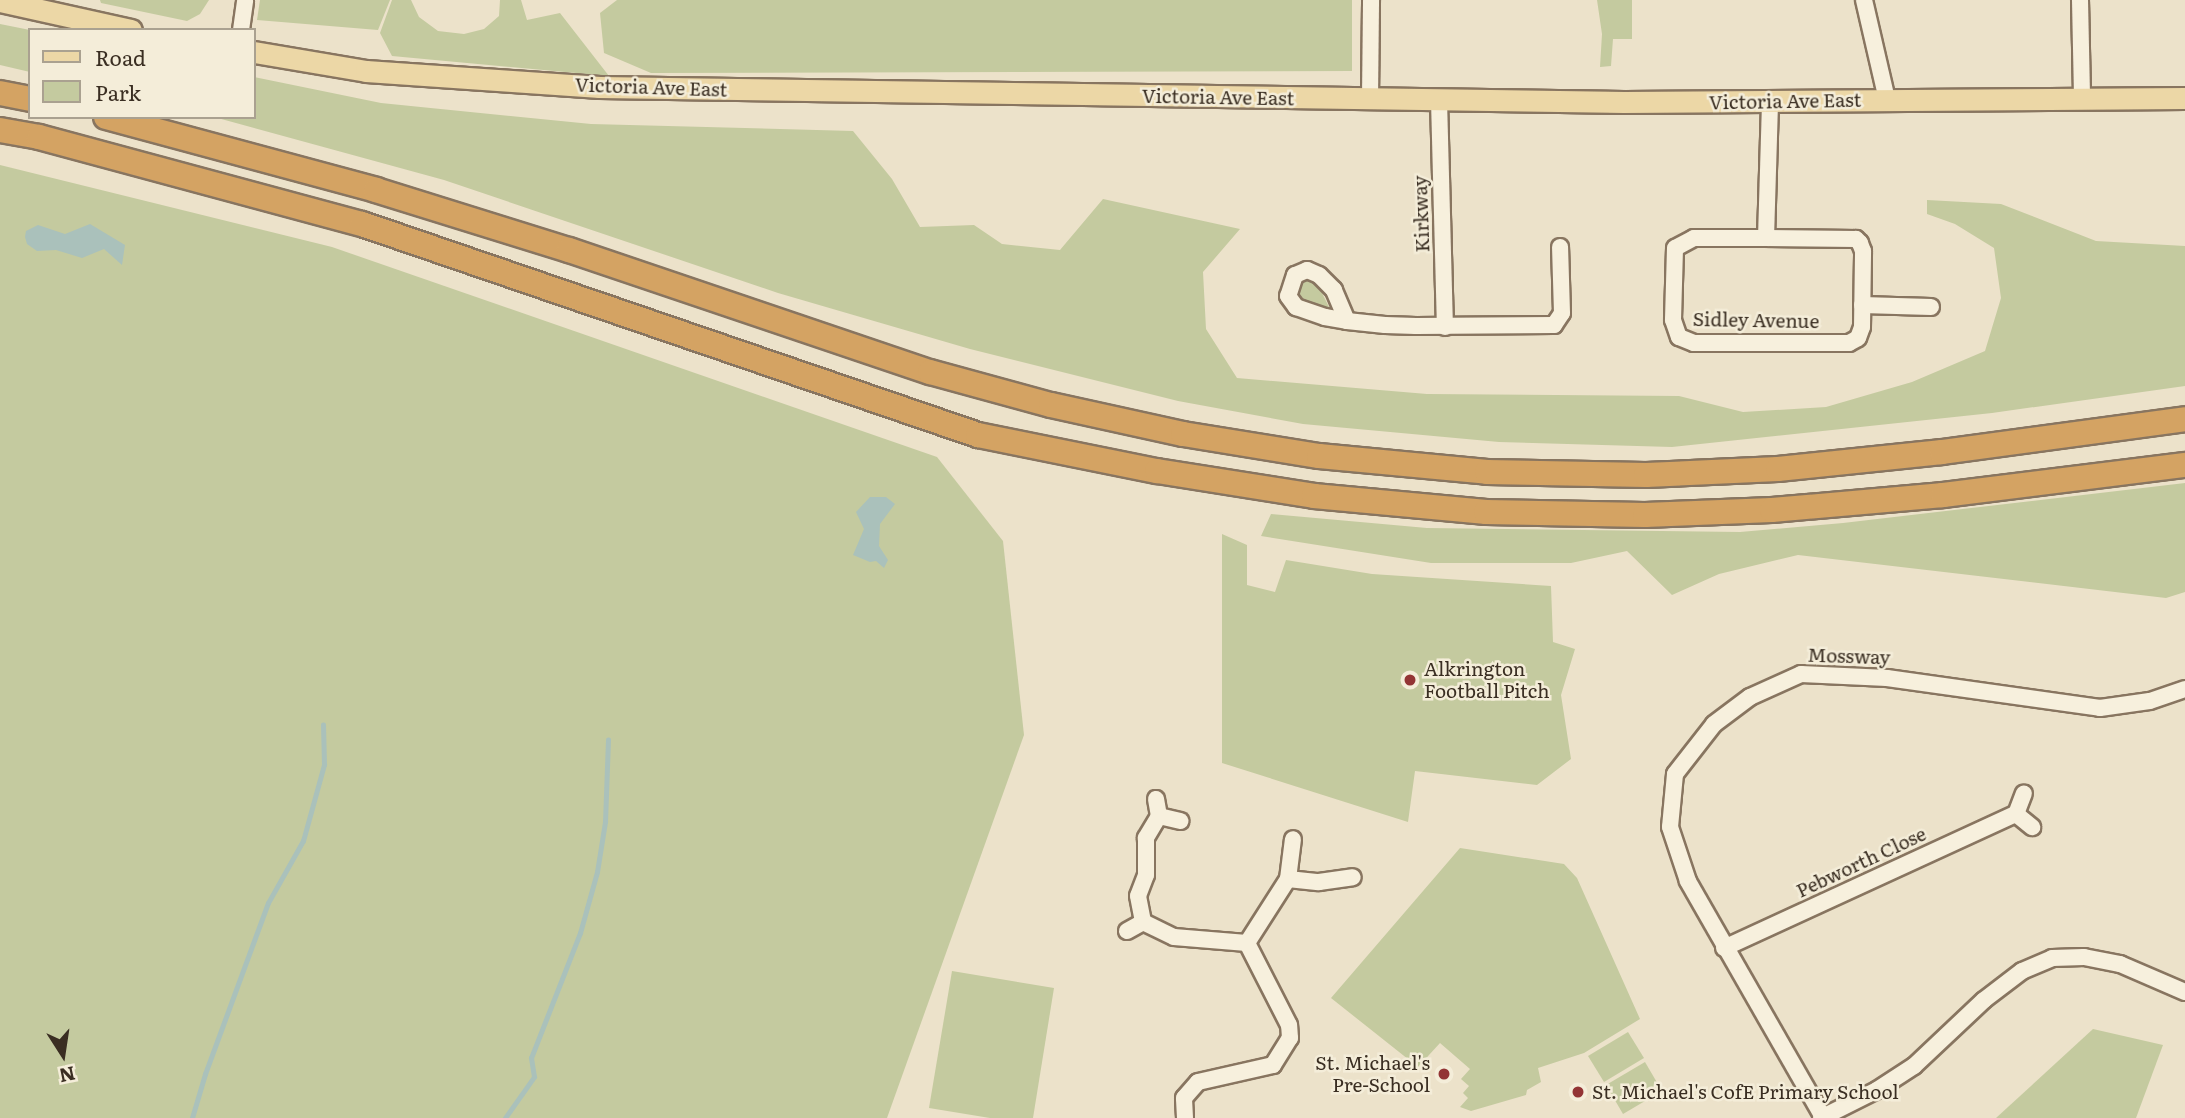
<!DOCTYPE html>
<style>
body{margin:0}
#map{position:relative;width:2185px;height:1118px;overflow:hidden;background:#ece2ca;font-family:Literata,serif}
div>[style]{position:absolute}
.green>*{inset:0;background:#c4ca9f}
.water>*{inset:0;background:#aac1bb}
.stream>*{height:4.5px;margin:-2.25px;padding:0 2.25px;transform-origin:2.25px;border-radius:2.25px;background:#aac1bb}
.roads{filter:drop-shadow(2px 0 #887560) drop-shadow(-2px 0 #887560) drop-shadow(0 2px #887560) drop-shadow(0 -2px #887560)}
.minor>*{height:16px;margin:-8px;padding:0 8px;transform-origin:8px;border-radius:8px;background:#f7f0dd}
.major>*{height:21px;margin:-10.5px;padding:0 10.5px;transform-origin:10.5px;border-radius:10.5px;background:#ecd7a6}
.highway>*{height:24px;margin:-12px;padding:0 12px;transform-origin:12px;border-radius:12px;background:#d4a363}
.dots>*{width:19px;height:19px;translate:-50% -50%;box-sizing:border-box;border:4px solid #f4edd9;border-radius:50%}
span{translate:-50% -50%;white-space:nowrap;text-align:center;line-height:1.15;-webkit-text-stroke:5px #f4edd9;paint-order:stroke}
.street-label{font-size:19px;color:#3a2e22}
.poi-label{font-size:19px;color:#3a2e22}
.left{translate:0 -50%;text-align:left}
.right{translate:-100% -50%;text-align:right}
.legend{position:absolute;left:28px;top:28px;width:228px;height:91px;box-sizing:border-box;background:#f4edd9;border:2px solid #aaa190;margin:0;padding:9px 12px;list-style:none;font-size:21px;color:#3a2e22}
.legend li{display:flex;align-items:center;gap:14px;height:35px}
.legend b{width:35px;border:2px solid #aaa190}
.north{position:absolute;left:28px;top:1020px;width:70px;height:70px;-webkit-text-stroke:5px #f4edd9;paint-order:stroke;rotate:168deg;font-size:19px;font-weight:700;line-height:28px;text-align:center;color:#3a2e22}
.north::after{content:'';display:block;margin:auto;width:24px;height:32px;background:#3a2e22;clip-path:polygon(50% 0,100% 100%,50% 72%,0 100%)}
</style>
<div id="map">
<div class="green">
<i style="clip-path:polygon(100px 0,209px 0,200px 14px,187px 21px,101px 3px)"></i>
<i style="clip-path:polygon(260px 0,390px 0,378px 30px,257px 20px)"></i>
<i style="clip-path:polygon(392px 0,411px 0,419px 17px,438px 31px,464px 34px,484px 29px,499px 16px,500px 0,521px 0,527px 20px,560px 13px,609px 76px,392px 56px,380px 33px)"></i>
<i style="clip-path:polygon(617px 0,1352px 0,1352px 71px,651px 73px,604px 53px,600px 13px)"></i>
<i style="clip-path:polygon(1597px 0,1632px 0,1632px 39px,1613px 39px,1611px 66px,1600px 67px,1602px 34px)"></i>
<i style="clip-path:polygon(0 24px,30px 30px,30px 72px,0 65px)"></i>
<i style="clip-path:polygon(254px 77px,381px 103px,591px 124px,853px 131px,892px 179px,920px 227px,974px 225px,1002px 244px,1060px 250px,1103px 199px,1240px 229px,1203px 272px,1206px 329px,1237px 378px,1427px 394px,1679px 396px,1743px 412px,1826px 407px,1912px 382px,1985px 351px,2001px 298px,1994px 248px,1955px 224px,1927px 214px,1927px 200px,2001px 204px,2096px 241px,2185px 246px,2185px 386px,1992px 413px,1672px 447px,1499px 442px,1303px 424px,1178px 401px,970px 349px,778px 293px,444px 180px,214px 117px,254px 117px)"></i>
<i style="clip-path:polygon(0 165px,332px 247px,937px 457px,1003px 541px,1024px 735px,887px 1118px,0 1118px)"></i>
<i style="clip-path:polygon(1304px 280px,1317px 283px,1331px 311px,1294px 297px,1297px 283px)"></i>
<i style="clip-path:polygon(2185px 483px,2185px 592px,2166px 598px,1798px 555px,1719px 574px,1672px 595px,1627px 551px,1571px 563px,1431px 563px,1261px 536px,1271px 514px,1427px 528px,1740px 532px,1843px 523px)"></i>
<i style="clip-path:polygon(1222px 534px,1247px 545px,1247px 585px,1275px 592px,1286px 560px,1372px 574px,1551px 586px,1553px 642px,1575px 649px,1561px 695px,1571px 759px,1537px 785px,1415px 771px,1408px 822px,1222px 763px)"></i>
<i style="clip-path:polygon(1460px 848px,1564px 864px,1577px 878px,1640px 1019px,1584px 1053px,1538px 1068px,1541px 1082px,1527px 1090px,1526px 1095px,1471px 1111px,1460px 1107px,1468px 1098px,1463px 1093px,1469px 1086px,1461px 1079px,1470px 1069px,1440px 1043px,1418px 1067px,1331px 998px)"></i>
<i style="clip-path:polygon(952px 971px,1054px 988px,1033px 1118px,990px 1118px,929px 1108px)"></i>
<i style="clip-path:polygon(2093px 1029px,2163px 1045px,2136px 1118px,1996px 1118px)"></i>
<i style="clip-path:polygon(1628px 1032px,1644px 1058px,1604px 1082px,1588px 1056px)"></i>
<i style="clip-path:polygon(1645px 1062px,1662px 1091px,1623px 1114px,1606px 1085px)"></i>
</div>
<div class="water">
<i style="clip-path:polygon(90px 224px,125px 245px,122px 265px,104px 249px,82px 258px,56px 250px,37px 251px,27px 244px,25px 237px,26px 231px,38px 225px,65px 234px)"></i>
<i style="clip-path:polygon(870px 497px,886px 497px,895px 504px,880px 524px,879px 546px,888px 560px,884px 568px,876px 561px,870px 562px,853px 555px,864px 529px,856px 512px)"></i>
</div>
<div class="stream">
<i style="left:192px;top:1118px;width:46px;rotate:-73.5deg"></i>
<i style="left:205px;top:1074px;width:182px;rotate:-69.8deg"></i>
<i style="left:268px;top:903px;width:71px;rotate:-60.6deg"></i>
<i style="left:303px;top:841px;width:79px;rotate:-74.6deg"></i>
<i style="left:324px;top:765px;width:40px;rotate:-91.4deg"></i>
<i style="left:505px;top:1118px;width:50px;rotate:-54.7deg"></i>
<i style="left:534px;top:1077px;width:19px;rotate:-99deg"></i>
<i style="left:531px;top:1058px;width:134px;rotate:-68.6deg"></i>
<i style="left:580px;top:933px;width:63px;rotate:-74.4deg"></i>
<i style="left:597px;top:872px;width:51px;rotate:-80.9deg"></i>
<i style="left:605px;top:822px;width:82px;rotate:-87.9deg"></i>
</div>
<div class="roads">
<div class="minor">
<i style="left:1864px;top:0;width:103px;rotate:77deg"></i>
<i style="left:2080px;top:0;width:98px;rotate:88.8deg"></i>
<i style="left:241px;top:30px;width:30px;rotate:-82deg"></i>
<i style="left:1370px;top:99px;width:99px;rotate:-89.4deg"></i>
<i style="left:1439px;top:100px;width:227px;rotate:88.5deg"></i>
<i style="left:1766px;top:238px;width:72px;rotate:180deg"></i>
<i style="left:1694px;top:238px;width:21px;rotate:152deg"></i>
<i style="left:1675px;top:248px;width:72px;rotate:91.6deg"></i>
<i style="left:1673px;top:320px;width:18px;rotate:71deg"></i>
<i style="left:1679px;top:337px;width:16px;rotate:22deg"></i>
<i style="left:1694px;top:343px;width:155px"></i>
<i style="left:1849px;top:343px;width:10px;rotate:-29deg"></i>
<i style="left:1858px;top:338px;width:12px;rotate:-70deg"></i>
<i style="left:1862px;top:327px;width:76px;rotate:-89.2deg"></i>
<i style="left:1863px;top:251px;width:9px;rotate:-111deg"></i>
<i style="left:1860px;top:243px;width:6px;rotate:-135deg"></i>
<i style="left:1856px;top:239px;width:90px;rotate:-179.4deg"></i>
<i style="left:1766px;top:238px;width:136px;rotate:-88.3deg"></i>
<i style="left:1862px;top:305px;width:69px;rotate:1.7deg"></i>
<i style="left:1347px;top:321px;width:34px;rotate:-113deg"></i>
<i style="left:1334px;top:290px;width:21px;rotate:-135deg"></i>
<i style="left:1319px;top:275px;width:13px;rotate:-157deg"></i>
<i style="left:1307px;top:270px;width:13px;rotate:157deg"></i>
<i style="left:1295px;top:275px;width:22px;rotate:108deg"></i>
<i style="left:1288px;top:296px;width:14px;rotate:54deg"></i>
<i style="left:1296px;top:307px;width:31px;rotate:19deg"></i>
<i style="left:1325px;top:317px;width:22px;rotate:10deg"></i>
<i style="left:1347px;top:321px;width:38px;rotate:6deg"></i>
<i style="left:1385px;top:325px;width:31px;rotate:2deg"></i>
<i style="left:1416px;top:326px;width:138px;rotate:-0.4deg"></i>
<i style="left:1554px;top:325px;width:14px;rotate:-56deg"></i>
<i style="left:1562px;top:313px;width:66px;rotate:-91.7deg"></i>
<i style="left:1156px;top:799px;width:17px;rotate:80deg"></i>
<i style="left:1159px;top:816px;width:22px;rotate:13deg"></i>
<i style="left:2016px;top:814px;width:22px;rotate:-69deg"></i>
<i style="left:1159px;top:816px;width:26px;rotate:121deg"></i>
<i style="left:1146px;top:838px;width:37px;rotate:90deg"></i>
<i style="left:1146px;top:875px;width:22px;rotate:111deg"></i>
<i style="left:1138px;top:896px;width:26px;rotate:79deg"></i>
<i style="left:1143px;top:922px;width:34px;rotate:26deg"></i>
<i style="left:1174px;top:937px;width:73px;rotate:4.7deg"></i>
<i style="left:1288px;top:879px;width:31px;rotate:6deg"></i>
<i style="left:1319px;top:882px;width:34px;rotate:-8deg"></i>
<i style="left:1127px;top:931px;width:18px;rotate:-29deg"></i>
<i style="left:1724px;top:948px;width:321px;rotate:-24.7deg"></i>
<i style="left:2016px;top:814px;width:21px;rotate:39deg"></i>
<i style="left:1823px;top:1117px;width:272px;rotate:-119.8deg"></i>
<i style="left:1688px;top:881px;width:57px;rotate:-108.4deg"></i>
<i style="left:1670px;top:827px;width:53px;rotate:-84.6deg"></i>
<i style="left:1675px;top:774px;width:63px;rotate:-52deg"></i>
<i style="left:1714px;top:724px;width:45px;rotate:-36.9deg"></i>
<i style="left:1750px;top:697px;width:56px;rotate:-24.3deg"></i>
<i style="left:1801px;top:674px;width:86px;rotate:2.7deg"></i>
<i style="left:1887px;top:678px;width:215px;rotate:8deg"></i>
<i style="left:2100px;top:708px;width:50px;rotate:-8deg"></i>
<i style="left:2150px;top:701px;width:37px;rotate:-19deg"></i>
<i style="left:1185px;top:1118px;width:20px;rotate:-93deg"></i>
<i style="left:1184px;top:1098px;width:21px;rotate:-49deg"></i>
<i style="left:1198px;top:1082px;width:77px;rotate:-12.8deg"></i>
<i style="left:1273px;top:1065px;width:32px;rotate:-58deg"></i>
<i style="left:1290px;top:1038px;width:13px;rotate:-94deg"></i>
<i style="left:1289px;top:1025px;width:92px;rotate:-117.1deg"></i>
<i style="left:1247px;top:943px;width:76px;rotate:-57.4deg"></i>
<i style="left:1288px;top:879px;width:40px;rotate:-82.9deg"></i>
<i style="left:1821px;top:1118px;width:63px;rotate:-26.6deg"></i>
<i style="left:1877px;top:1090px;width:44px;rotate:-33deg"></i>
<i style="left:1914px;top:1066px;width:96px;rotate:-43.3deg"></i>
<i style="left:1984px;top:1000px;width:48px;rotate:-37.3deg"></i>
<i style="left:2022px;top:971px;width:33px;rotate:-23deg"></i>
<i style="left:2052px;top:958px;width:32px;rotate:-2deg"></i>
<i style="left:2084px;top:957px;width:37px;rotate:11deg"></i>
<i style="left:2120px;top:964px;width:71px;rotate:23.3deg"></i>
</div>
<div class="major">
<i style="left:0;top:1px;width:134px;rotate:12.5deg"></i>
<i style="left:254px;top:52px;width:114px;rotate:9.6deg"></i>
<i style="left:366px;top:71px;width:234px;rotate:3.9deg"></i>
<i style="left:599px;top:87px;width:1025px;rotate:0.84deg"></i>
<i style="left:1624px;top:102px;width:561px;rotate:-0.41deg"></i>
</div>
<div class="highway">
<i style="left:0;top:93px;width:31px;rotate:11deg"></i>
<i style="left:106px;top:117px;width:280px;rotate:15.1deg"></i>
<i style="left:376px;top:190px;width:202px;rotate:17.3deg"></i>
<i style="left:569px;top:250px;width:381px;rotate:18.7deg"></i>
<i style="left:930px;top:372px;width:125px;rotate:15.3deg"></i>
<i style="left:1051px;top:405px;width:135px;rotate:12.4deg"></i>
<i style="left:1183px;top:434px;width:138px;rotate:9.2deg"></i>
<i style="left:1319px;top:456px;width:169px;rotate:5.4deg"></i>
<i style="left:1487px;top:472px;width:159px;rotate:1.1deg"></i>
<i style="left:1646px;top:475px;width:132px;rotate:-2.6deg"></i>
<i style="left:1778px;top:469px;width:165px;rotate:-5.9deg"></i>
<i style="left:1942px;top:452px;width:245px;rotate:-7.7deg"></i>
<i style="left:0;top:130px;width:40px;rotate:10deg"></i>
<i style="left:39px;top:137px;width:335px;rotate:15.1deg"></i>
<i style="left:362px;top:224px;width:651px;rotate:18.91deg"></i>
<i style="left:978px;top:435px;width:183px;rotate:11.4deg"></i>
<i style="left:1157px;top:471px;width:159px;rotate:9deg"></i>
<i style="left:1314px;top:496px;width:173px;rotate:5.3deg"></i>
<i style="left:1486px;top:512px;width:159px;rotate:1.1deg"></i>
<i style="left:1645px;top:515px;width:127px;rotate:-2.3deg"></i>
<i style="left:1772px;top:510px;width:172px;rotate:-5deg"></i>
<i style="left:1943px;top:495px;width:244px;rotate:-7.1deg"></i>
</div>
</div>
<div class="dots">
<i style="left:1410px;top:680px;background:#933434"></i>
<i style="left:1444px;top:1074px;background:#933434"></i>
<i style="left:1578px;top:1092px;background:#933434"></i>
</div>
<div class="street-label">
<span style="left:651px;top:87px;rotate:2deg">Victoria Ave East</span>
<span style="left:1218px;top:97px;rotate:1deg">Victoria Ave East</span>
<span style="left:1785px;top:101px;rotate:-1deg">Victoria Ave East</span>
<span style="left:1421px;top:214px;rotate:-92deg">Kirkway</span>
<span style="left:1756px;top:320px;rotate:1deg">Sidley Avenue</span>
<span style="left:1849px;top:656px;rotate:2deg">Mossway</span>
<span style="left:1861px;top:862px;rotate:-25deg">Pebworth Close</span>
</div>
<div class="poi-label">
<span class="left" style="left:1424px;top:680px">Alkrington<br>Football Pitch</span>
<span class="right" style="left:1430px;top:1074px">St. Michael's<br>Pre-School</span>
<span class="left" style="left:1592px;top:1092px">St. Michael's CofE Primary School</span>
</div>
<ul class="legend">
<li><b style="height:9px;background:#ecd7a6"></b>Road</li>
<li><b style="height:19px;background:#c4ca9f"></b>Park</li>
</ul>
<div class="north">N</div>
</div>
